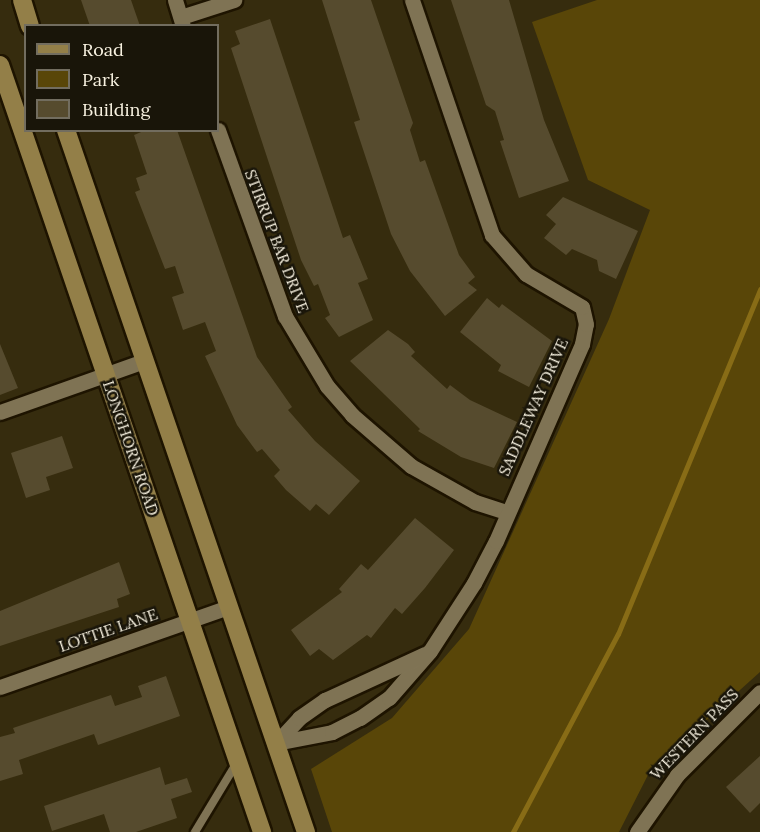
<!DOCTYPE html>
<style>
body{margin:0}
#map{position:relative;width:760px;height:832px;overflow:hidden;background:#362c0e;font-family:Lora,serif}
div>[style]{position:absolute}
.green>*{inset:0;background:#594608}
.stream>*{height:5px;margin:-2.5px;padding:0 2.5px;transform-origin:2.5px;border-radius:2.5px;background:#886c16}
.building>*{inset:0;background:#564b2e}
.roads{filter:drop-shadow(2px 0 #1e1400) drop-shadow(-2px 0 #1e1400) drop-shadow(0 2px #1e1400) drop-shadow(0 -2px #1e1400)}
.lane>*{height:8px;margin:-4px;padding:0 4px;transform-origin:4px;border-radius:4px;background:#7f7354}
.street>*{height:15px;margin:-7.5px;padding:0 7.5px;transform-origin:7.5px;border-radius:7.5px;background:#7f7354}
.secondary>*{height:18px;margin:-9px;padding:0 9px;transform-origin:9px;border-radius:9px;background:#937f48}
span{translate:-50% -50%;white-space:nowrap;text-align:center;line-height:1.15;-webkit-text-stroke:5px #191509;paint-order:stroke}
.street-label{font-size:16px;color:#f8f2e1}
.legend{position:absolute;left:24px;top:24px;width:195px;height:108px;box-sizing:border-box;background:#191509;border:2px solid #726d5f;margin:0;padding:8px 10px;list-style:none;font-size:18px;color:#f8f2e1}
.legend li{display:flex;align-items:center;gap:12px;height:30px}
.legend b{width:30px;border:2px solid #726d5f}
</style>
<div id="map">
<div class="green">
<i style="clip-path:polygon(597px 0,760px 0,760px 672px,650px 771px,619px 832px,332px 832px,311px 769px,392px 718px,469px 629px,609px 319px,650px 210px,588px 180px,532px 22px)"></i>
</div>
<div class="stream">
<i style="left:513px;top:832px;width:224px;rotate:-62.1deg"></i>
<i style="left:618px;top:634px;width:373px;rotate:-67.6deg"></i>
</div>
<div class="building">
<i style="clip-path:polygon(81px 0,131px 0,140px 26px,90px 26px)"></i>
<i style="clip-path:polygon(322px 0,371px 0,413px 123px,410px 130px,420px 162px,425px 160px,459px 255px,475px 277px,468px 283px,477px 290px,445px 316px,410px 271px,391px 234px,354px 122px,360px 120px)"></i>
<i style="clip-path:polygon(451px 0,509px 0,544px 120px,569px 181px,519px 198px,500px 141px,504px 140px,495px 111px,486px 105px)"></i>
<i style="clip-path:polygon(270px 19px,343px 238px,350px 235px,368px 279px,358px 283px,373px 320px,339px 337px,325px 318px,330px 315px,318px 284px,314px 286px,301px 260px,231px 48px,240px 44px,235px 31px)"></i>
<i style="clip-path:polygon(146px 130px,177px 130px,257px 357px,292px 407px,288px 410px,315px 441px,360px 481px,329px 515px,316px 504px,310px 511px,286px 490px,274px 476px,280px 470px,262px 449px,257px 452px,237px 425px,205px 356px,216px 351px,205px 322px,183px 330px,172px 297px,184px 293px,175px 266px,165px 269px,135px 192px,140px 190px,136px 178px,147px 174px,134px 135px)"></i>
<i style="clip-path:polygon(563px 197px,638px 231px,616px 279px,599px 271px,597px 260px,572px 249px,566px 255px,544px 238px,556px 224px,546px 215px)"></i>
<i style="clip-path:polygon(487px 298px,499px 308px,502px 304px,552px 341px,529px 387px,498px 371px,501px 365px,460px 332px)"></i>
<i style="clip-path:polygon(388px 330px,408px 344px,415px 352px,411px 356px,447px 389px,450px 385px,470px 400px,517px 422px,494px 468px,461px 457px,418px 431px,420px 429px,350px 361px)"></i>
<i style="clip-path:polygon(0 344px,18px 388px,0 395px)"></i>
<i style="clip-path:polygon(62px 436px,73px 468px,46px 477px,50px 490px,26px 498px,11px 453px)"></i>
<i style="clip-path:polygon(415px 518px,454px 550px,425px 588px,402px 614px,395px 608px,371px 638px,367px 635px,333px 660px,319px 649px,310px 656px,291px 630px,342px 592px,339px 589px,361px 564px,368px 570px)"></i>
<i style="clip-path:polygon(119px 562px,130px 594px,117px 599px,119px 607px,0 646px,0 611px)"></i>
<i style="clip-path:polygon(166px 676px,180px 716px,98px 745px,94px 734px,19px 760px,23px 774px,0 781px,0 737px,15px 733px,13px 728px,111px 695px,115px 706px,142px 697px,138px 686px)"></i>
<i style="clip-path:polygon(760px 756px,760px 803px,750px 813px,726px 787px)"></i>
<i style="clip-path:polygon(160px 767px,165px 785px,187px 778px,192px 792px,171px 799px,177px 818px,136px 832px,110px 832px,104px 814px,52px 831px,44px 806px)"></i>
</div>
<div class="roads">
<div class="lane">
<i style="left:195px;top:832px;width:79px;rotate:-58.9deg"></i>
</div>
<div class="street">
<i style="left:175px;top:0;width:27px;rotate:73deg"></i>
<i style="left:181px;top:17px;width:56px;rotate:-17.8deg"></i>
<i style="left:218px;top:130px;width:198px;rotate:70.2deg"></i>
<i style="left:285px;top:316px;width:82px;rotate:59deg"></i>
<i style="left:327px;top:386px;width:38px;rotate:49deg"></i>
<i style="left:352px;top:415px;width:78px;rotate:40.8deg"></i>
<i style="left:411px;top:466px;width:73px;rotate:29.4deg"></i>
<i style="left:475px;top:502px;width:33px;rotate:18deg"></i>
<i style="left:0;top:412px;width:153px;rotate:-19.5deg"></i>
<i style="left:0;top:687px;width:242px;rotate:-19.3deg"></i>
<i style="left:276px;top:743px;width:57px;rotate:-11.1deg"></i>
<i style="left:332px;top:732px;width:31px;rotate:-27deg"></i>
<i style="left:360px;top:718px;width:35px;rotate:-35deg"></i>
<i style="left:389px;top:698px;width:62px;rotate:-48.9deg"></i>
<i style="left:430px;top:651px;width:81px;rotate:-57.1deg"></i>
<i style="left:474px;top:583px;width:47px;rotate:-62.4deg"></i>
<i style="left:496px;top:541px;width:215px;rotate:-66.4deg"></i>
<i style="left:582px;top:344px;width:20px;rotate:-79deg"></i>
<i style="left:586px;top:324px;width:17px;rotate:-103deg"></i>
<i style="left:582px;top:307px;width:65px;rotate:-149.5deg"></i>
<i style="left:526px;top:274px;width:52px;rotate:-131.1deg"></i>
<i style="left:492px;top:235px;width:248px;rotate:-108.8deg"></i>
<i style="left:276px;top:743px;width:34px;rotate:-47deg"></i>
<i style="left:299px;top:718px;width:32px;rotate:-35deg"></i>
<i style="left:325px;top:700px;width:110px;rotate:-24.7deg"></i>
<i style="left:637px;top:832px;width:70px;rotate:-54.9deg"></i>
<i style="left:677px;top:775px;width:117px;rotate:-45deg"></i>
</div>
<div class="secondary">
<i style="left:22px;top:0;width:27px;rotate:73deg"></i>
<i style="left:0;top:65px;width:811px;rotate:71.14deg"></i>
<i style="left:66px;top:130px;width:742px;rotate:71.13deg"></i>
</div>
</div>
<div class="street-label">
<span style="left:277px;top:241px;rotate:69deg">STIRRUP BAR DRIVE</span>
<span style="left:533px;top:407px;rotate:-66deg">SADDLEWAY DRIVE</span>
<span style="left:131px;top:448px;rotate:71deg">LONGHORN ROAD</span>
<span style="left:108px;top:630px;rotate:-19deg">LOTTIE LANE</span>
<span style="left:694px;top:734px;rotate:-46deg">WESTERN PASS</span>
</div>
<ul class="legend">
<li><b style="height:8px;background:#937f48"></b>Road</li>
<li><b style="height:16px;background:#594608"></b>Park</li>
<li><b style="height:16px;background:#564b2e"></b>Building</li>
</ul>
</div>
